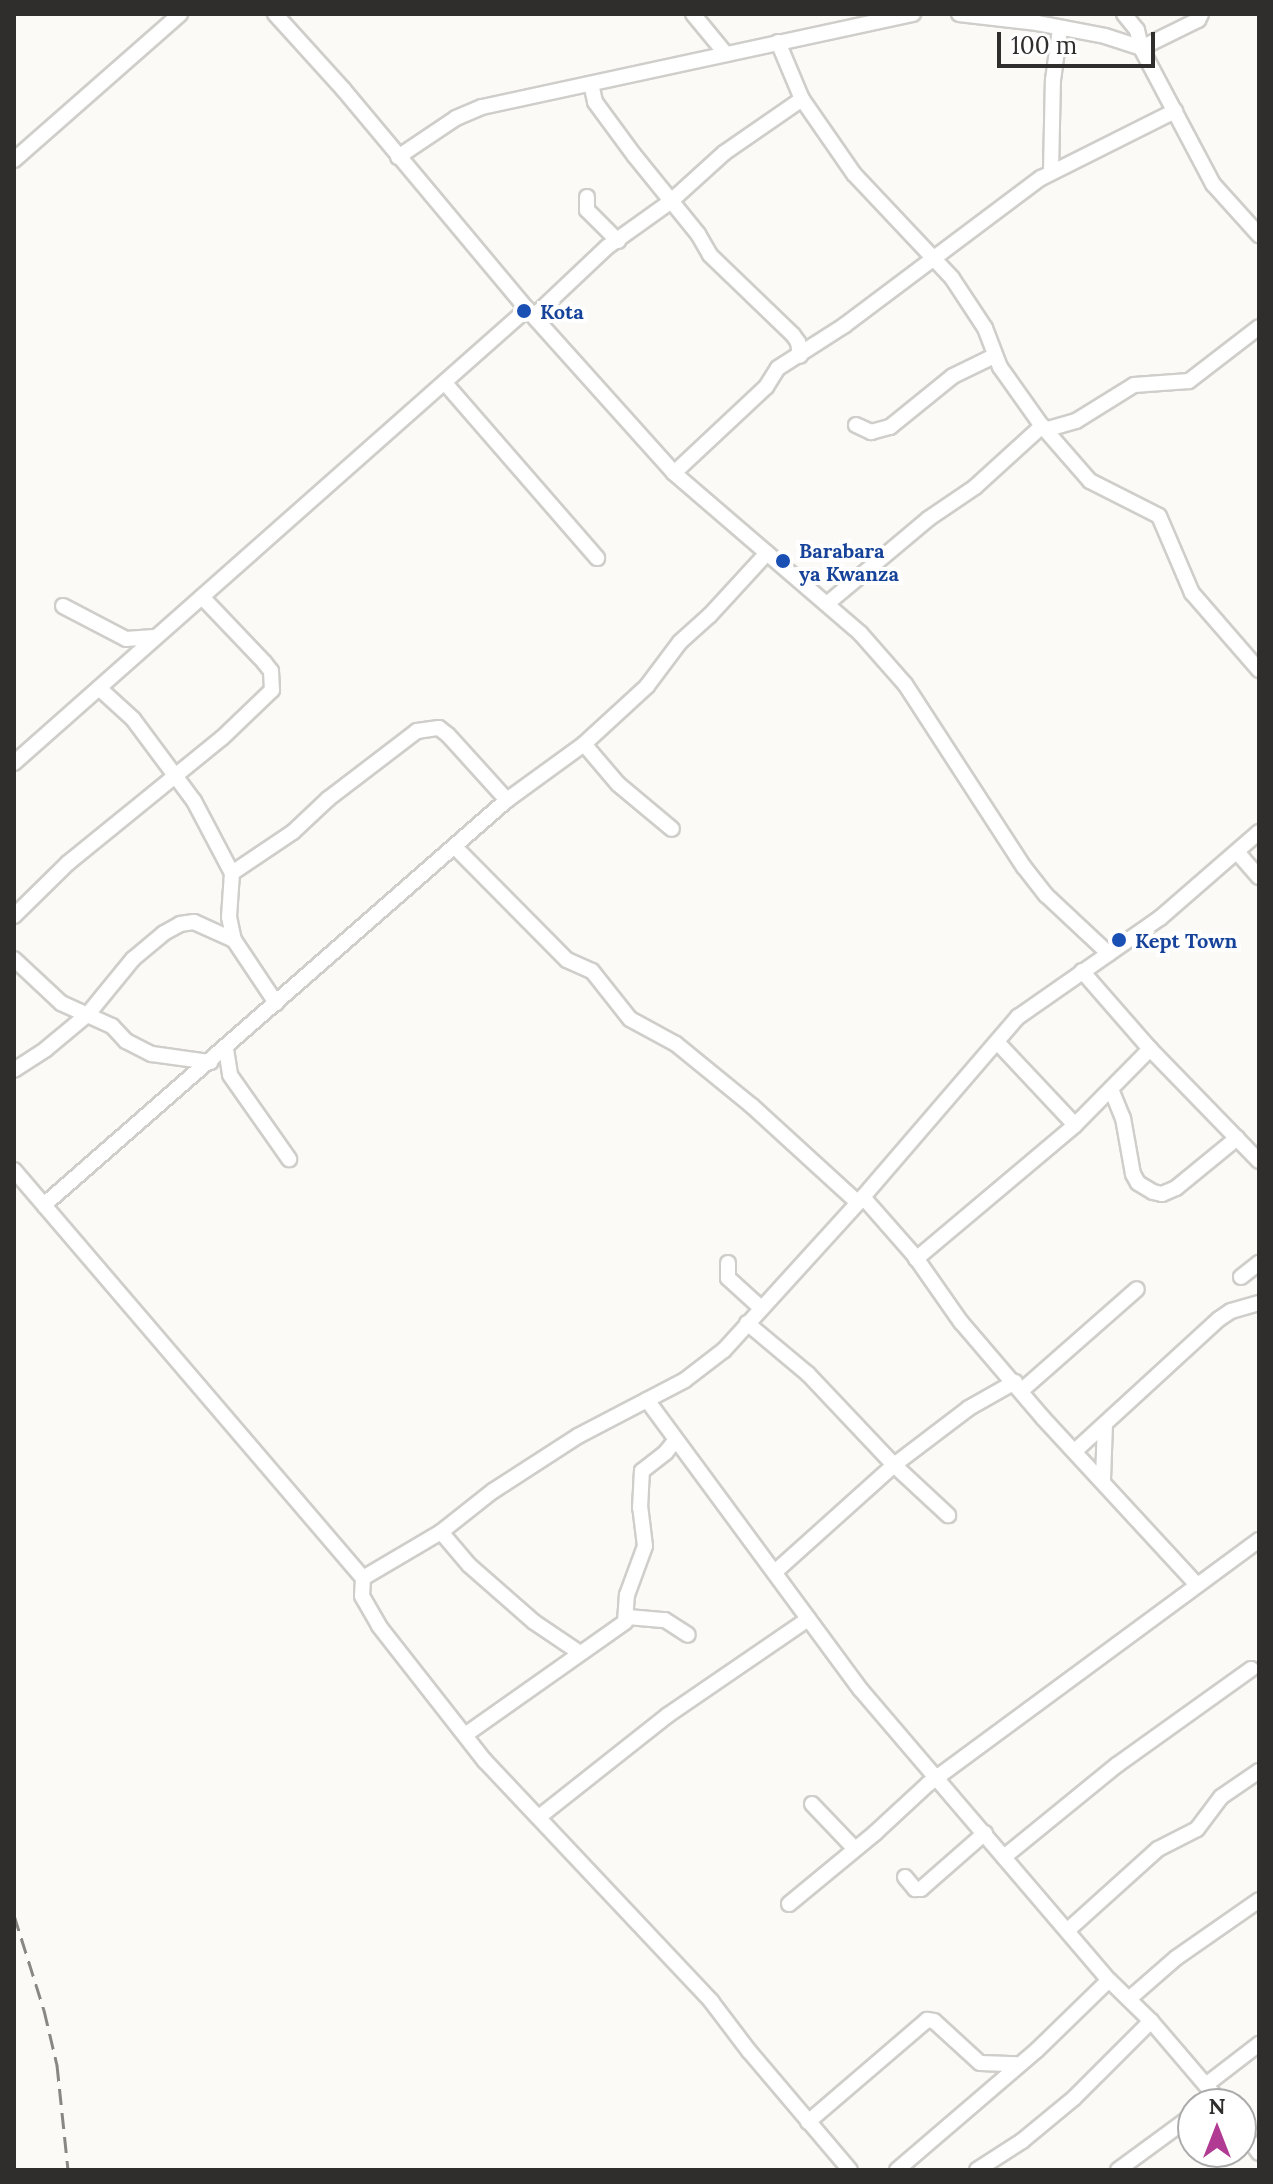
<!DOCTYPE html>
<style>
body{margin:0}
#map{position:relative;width:1273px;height:2184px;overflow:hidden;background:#fbfaf6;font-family:Lora,serif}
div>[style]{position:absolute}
.roads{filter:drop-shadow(2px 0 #cfceca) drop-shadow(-2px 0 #cfceca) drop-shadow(0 2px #cfceca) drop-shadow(0 -2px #cfceca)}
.minor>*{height:14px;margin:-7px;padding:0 7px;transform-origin:7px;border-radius:7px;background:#fff}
.rail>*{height:3px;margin-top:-1.5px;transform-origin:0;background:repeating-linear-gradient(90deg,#888784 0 16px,transparent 0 24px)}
.dots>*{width:22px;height:22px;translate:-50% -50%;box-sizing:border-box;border:4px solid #fff;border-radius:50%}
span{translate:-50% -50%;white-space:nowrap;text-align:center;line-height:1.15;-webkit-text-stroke:8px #fff;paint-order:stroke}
.transit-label{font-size:20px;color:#164399;font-weight:700}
.left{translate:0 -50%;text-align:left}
.frame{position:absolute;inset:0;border:16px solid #2f2e2d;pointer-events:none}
.north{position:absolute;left:1177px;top:2088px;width:80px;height:80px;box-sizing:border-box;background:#fff;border:2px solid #acabab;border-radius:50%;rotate:0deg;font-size:22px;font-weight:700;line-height:32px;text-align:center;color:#2f2e2d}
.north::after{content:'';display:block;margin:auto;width:28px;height:36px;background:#b13b93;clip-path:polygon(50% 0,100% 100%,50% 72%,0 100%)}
.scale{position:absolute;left:997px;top:32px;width:158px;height:36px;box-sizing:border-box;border:4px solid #2f2e2d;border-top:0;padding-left:10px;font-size:24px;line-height:28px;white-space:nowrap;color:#2f2e2d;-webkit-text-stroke:6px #fff;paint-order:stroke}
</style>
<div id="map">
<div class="roads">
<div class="minor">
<i style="left:275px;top:14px;width:101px;rotate:47.8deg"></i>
<i style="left:343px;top:89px;width:287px;rotate:50.1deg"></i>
<i style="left:527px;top:309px;width:220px;rotate:48.1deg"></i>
<i style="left:674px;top:473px;width:245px;rotate:40.7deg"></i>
<i style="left:860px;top:633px;width:68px;rotate:48.6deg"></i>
<i style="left:905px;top:684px;width:218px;rotate:57deg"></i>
<i style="left:1024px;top:867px;width:36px;rotate:52deg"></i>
<i style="left:1046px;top:895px;width:86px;rotate:43.1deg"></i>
<i style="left:693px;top:14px;width:52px;rotate:50.5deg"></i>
<i style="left:959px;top:14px;width:79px;rotate:6.6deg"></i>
<i style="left:1037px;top:23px;width:69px;rotate:10.8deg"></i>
<i style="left:1105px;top:36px;width:38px;rotate:18deg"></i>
<i style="left:1141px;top:48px;width:154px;rotate:62.1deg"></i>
<i style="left:1213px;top:184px;width:69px;rotate:48deg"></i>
<i style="left:1124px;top:14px;width:21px;rotate:51deg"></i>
<i style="left:1137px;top:30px;width:18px;rotate:77deg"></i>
<i style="left:1141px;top:48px;width:64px;rotate:-26.2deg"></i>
<i style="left:1198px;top:20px;width:7px;rotate:-63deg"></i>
<i style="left:778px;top:42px;width:62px;rotate:67.2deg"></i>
<i style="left:802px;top:99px;width:91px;rotate:55.3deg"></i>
<i style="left:854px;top:174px;width:143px;rotate:46.7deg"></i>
<i style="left:952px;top:278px;width:60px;rotate:56.6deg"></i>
<i style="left:985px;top:328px;width:42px;rotate:69deg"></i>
<i style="left:1000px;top:367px;width:72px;rotate:54.6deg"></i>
<i style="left:1042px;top:426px;width:73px;rotate:48.9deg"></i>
<i style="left:1090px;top:481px;width:77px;rotate:26.9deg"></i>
<i style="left:1159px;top:516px;width:84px;rotate:66.8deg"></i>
<i style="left:1192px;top:593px;width:102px;rotate:49deg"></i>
<i style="left:591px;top:84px;width:18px;rotate:77deg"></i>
<i style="left:595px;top:102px;width:66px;rotate:53.7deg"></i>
<i style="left:634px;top:155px;width:102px;rotate:51deg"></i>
<i style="left:698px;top:234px;width:24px;rotate:60deg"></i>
<i style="left:710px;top:255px;width:115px;rotate:43.9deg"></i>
<i style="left:793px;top:335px;width:9px;rotate:54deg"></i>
<i style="left:798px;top:342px;width:14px;rotate:82deg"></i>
<i style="left:398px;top:157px;width:70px;rotate:-33.9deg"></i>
<i style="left:456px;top:118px;width:28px;rotate:-23deg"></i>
<i style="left:482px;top:107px;width:441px;rotate:-12.2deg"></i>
<i style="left:14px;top:160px;width:221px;rotate:-41.3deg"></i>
<i style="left:1051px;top:172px;width:92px;rotate:-88.8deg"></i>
<i style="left:1053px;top:80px;width:51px;rotate:-82.2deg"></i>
<i style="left:587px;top:197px;width:13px;rotate:90deg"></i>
<i style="left:587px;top:210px;width:44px;rotate:45deg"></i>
<i style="left:534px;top:316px;width:100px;rotate:-43.4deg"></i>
<i style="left:607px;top:247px;width:77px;rotate:-35.5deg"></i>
<i style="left:670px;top:202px;width:73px;rotate:-42.2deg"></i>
<i style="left:724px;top:153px;width:95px;rotate:-34.7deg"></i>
<i style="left:445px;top:383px;width:232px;rotate:49deg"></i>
<i style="left:856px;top:425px;width:17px;rotate:25deg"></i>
<i style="left:871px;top:432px;width:20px;rotate:-15deg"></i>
<i style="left:890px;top:427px;width:81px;rotate:-39deg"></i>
<i style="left:953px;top:376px;width:46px;rotate:-26deg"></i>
<i style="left:1048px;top:429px;width:29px;rotate:-16deg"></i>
<i style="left:1076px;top:421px;width:68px;rotate:-31.8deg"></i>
<i style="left:1134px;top:385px;width:55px;rotate:-4.2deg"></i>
<i style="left:1189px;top:381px;width:88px;rotate:-37.6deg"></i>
<i style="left:674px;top:473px;width:126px;rotate:-43.1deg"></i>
<i style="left:766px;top:387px;width:22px;rotate:-58deg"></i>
<i style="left:778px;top:368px;width:80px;rotate:-32.7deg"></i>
<i style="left:845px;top:325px;width:245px;rotate:-36.9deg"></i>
<i style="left:1041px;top:178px;width:150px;rotate:-26.6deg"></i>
<i style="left:828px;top:603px;width:131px;rotate:-40deg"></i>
<i style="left:928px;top:519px;width:57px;rotate:-34.2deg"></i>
<i style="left:975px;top:487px;width:91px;rotate:-42.3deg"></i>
<i style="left:63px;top:606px;width:71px;rotate:27.6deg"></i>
<i style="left:126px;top:639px;width:28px;rotate:-4deg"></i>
<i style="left:99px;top:688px;width:46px;rotate:42.4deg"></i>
<i style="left:133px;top:719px;width:102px;rotate:53.4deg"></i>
<i style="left:194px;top:801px;width:81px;rotate:62.2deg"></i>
<i style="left:232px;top:873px;width:44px;rotate:93.9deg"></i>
<i style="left:229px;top:917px;width:24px;rotate:78deg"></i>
<i style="left:234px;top:940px;width:76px;rotate:56.3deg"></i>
<i style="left:584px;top:744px;width:52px;rotate:49.6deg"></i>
<i style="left:618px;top:784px;width:70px;rotate:39.8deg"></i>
<i style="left:14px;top:763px;width:685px;rotate:-41.51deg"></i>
<i style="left:455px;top:847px;width:159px;rotate:45.3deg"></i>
<i style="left:567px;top:960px;width:27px;rotate:24deg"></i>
<i style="left:592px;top:971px;width:61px;rotate:51.6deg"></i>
<i style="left:630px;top:1019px;width:52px;rotate:28.5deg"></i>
<i style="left:676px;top:1044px;width:98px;rotate:39.2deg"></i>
<i style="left:752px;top:1106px;width:142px;rotate:42.4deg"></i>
<i style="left:1237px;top:852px;width:33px;rotate:49deg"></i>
<i style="left:232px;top:873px;width:73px;rotate:-33.9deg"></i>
<i style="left:293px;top:832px;width:48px;rotate:-43.3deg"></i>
<i style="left:328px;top:799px;width:112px;rotate:-37.4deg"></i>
<i style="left:417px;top:731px;width:22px;rotate:-8deg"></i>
<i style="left:439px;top:728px;width:11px;rotate:38deg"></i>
<i style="left:448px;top:735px;width:88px;rotate:47.8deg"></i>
<i style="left:14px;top:916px;width:76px;rotate:-44.5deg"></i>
<i style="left:68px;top:863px;width:198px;rotate:-39.1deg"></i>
<i style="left:222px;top:738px;width:69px;rotate:-43.8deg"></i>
<i style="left:272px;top:690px;width:19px;rotate:-93deg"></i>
<i style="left:271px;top:671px;width:11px;rotate:-128deg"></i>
<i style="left:264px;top:662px;width:90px;rotate:-133.6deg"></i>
<i style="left:14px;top:959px;width:64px;rotate:43.1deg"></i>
<i style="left:61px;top:1003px;width:56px;rotate:24.3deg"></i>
<i style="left:112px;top:1026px;width:21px;rotate:47deg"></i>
<i style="left:126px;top:1041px;width:29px;rotate:27deg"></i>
<i style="left:152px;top:1054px;width:59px;rotate:7.9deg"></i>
<i style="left:1082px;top:971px;width:103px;rotate:48.9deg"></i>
<i style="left:1150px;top:1049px;width:156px;rotate:45.8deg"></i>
<i style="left:998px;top:1043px;width:112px;rotate:46.8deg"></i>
<i style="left:226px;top:1049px;width:26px;rotate:81deg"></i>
<i style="left:230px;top:1075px;width:103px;rotate:54.9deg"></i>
<i style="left:14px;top:1070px;width:38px;rotate:-33deg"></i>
<i style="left:46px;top:1049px;width:55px;rotate:-39.8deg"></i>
<i style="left:88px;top:1014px;width:71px;rotate:-50.7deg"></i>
<i style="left:133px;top:959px;width:40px;rotate:-40deg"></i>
<i style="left:164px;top:933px;width:18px;rotate:-29deg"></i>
<i style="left:180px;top:924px;width:14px;rotate:-8deg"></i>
<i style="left:194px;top:922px;width:44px;rotate:24.2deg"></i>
<i style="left:1111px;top:1089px;width:31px;rotate:68deg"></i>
<i style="left:1123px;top:1118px;width:57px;rotate:79.9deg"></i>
<i style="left:1133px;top:1174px;width:10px;rotate:61deg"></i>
<i style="left:1138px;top:1183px;width:17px;rotate:31deg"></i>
<i style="left:1153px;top:1192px;width:9px;rotate:13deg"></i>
<i style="left:1162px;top:1194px;width:15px;rotate:-23deg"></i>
<i style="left:1176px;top:1188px;width:79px;rotate:-39.3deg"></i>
<i style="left:14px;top:1170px;width:537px;rotate:49.46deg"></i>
<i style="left:363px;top:1578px;width:18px;rotate:93deg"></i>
<i style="left:362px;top:1596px;width:34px;rotate:60deg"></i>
<i style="left:379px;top:1626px;width:172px;rotate:51.9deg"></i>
<i style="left:485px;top:1761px;width:330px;rotate:46.7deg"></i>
<i style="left:711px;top:2001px;width:63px;rotate:52.8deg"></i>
<i style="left:749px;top:2051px;width:156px;rotate:49.7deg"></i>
<i style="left:863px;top:1197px;width:77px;rotate:48.7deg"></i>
<i style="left:914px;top:1255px;width:82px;rotate:55deg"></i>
<i style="left:961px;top:1322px;width:126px;rotate:49.5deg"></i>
<i style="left:1043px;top:1418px;width:226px;rotate:47.3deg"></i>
<i style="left:44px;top:1205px;width:615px;rotate:-41.18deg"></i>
<i style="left:507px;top:800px;width:95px;rotate:-36deg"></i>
<i style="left:584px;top:744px;width:86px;rotate:-42.6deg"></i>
<i style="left:647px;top:686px;width:55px;rotate:-53.1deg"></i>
<i style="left:680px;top:642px;width:40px;rotate:-42deg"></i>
<i style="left:710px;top:615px;width:84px;rotate:-47.4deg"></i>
<i style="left:916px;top:1259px;width:208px;rotate:-40.1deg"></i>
<i style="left:1075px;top:1125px;width:107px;rotate:-45.4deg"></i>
<i style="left:728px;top:1263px;width:15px;rotate:90deg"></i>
<i style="left:728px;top:1278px;width:45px;rotate:42.3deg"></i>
<i style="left:1241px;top:1277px;width:23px;rotate:-38deg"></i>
<i style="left:747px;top:1323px;width:80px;rotate:39.9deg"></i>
<i style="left:808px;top:1374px;width:125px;rotate:46.6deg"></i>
<i style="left:894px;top:1465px;width:74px;rotate:42.8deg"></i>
<i style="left:1021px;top:1391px;width:154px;rotate:-41.3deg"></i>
<i style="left:647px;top:1400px;width:360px;rotate:53.6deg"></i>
<i style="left:861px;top:1690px;width:382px;rotate:49.5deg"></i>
<i style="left:1109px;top:1980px;width:59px;rotate:44.3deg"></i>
<i style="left:1151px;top:2021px;width:109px;rotate:49.5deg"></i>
<i style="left:1076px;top:1450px;width:194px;rotate:-42.5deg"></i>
<i style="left:1219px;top:1319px;width:14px;rotate:-34deg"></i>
<i style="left:1231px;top:1311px;width:29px;rotate:-16deg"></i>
<i style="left:1103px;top:1480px;width:56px;rotate:-88deg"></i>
<i style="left:441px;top:1532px;width:43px;rotate:49.7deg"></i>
<i style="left:469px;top:1565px;width:86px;rotate:41.2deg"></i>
<i style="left:534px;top:1622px;width:55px;rotate:34deg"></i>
<i style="left:776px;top:1571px;width:159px;rotate:-41.9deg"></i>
<i style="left:894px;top:1465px;width:94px;rotate:-37.2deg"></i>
<i style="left:969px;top:1408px;width:53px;rotate:-29.5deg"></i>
<i style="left:363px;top:1578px;width:91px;rotate:-30.5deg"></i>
<i style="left:441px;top:1532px;width:66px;rotate:-38.3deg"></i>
<i style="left:493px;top:1491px;width:101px;rotate:-32.9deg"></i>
<i style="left:578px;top:1436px;width:121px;rotate:-27.6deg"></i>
<i style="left:685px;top:1380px;width:49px;rotate:-37.6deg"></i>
<i style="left:724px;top:1350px;width:207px;rotate:-47.7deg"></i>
<i style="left:863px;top:1197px;width:238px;rotate:-49.3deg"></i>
<i style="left:1018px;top:1017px;width:173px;rotate:-34.9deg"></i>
<i style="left:1160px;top:918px;width:131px;rotate:-41deg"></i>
<i style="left:628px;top:1617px;width:37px;rotate:5deg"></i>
<i style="left:665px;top:1620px;width:27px;rotate:33deg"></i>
<i style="left:465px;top:1735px;width:196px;rotate:-35.2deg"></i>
<i style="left:625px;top:1622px;width:27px;rotate:-86deg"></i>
<i style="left:627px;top:1595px;width:52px;rotate:-69.8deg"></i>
<i style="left:645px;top:1546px;width:38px;rotate:-97deg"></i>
<i style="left:640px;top:1508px;width:37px;rotate:-87deg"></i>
<i style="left:642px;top:1471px;width:31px;rotate:-38deg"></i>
<i style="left:666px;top:1452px;width:14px;rotate:-51deg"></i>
<i style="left:812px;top:1804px;width:62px;rotate:46.3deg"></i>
<i style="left:539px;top:1817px;width:164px;rotate:-38.3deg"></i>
<i style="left:668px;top:1715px;width:170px;rotate:-34.4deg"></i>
<i style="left:1004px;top:1857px;width:146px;rotate:-39.2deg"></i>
<i style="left:1117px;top:1765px;width:165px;rotate:-35.6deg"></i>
<i style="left:905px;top:1877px;width:16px;rotate:50deg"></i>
<i style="left:915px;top:1889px;width:6px"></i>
<i style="left:921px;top:1889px;width:85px;rotate:-41.2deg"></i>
<i style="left:789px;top:1904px;width:112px;rotate:-39.5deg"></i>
<i style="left:875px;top:1833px;width:72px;rotate:-42.8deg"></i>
<i style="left:928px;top:1784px;width:411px;rotate:-36.4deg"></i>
<i style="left:1068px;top:1930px;width:121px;rotate:-42deg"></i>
<i style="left:1158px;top:1849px;width:44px;rotate:-27.1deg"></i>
<i style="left:1197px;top:1829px;width:40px;rotate:-53deg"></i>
<i style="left:1221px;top:1797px;width:46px;rotate:-34.4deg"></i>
<i style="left:1129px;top:1999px;width:62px;rotate:-41.1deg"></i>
<i style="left:1176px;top:1958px;width:101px;rotate:-34.9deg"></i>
<i style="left:1207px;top:2084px;width:66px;rotate:-37.6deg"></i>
<i style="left:808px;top:2122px;width:157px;rotate:-40.6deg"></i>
<i style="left:927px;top:2020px;width:7px;rotate:8deg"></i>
<i style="left:934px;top:2021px;width:62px;rotate:42.4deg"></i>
<i style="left:980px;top:2063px;width:37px;rotate:2deg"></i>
<i style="left:1241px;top:2129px;width:30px;rotate:53deg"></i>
<i style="left:897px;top:2170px;width:184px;rotate:-40.6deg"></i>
<i style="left:1037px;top:2050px;width:100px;rotate:-44.2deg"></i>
<i style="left:977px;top:2170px;width:54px;rotate:-32.8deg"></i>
<i style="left:1022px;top:2141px;width:67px;rotate:-39.6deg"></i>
<i style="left:1074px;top:2098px;width:109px;rotate:-45deg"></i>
<i style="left:1118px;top:2170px;width:93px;rotate:-36.3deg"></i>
</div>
</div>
<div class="rail">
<i style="left:14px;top:1915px;width:100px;rotate:72.5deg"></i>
<i style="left:44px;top:2010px;width:57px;rotate:76.7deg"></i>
<i style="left:57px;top:2065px;width:106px;rotate:84deg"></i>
</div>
<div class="dots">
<i style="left:524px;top:311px;background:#1a4fb4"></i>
<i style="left:783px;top:561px;background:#1a4fb4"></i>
<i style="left:1119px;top:940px;background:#1a4fb4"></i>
</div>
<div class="transit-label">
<span class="left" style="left:540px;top:311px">Kota</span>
<span class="left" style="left:799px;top:562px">Barabara<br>ya Kwanza</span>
<span class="left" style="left:1135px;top:940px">Kept Town</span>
</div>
<div class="frame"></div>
<div class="north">N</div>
<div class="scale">100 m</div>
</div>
